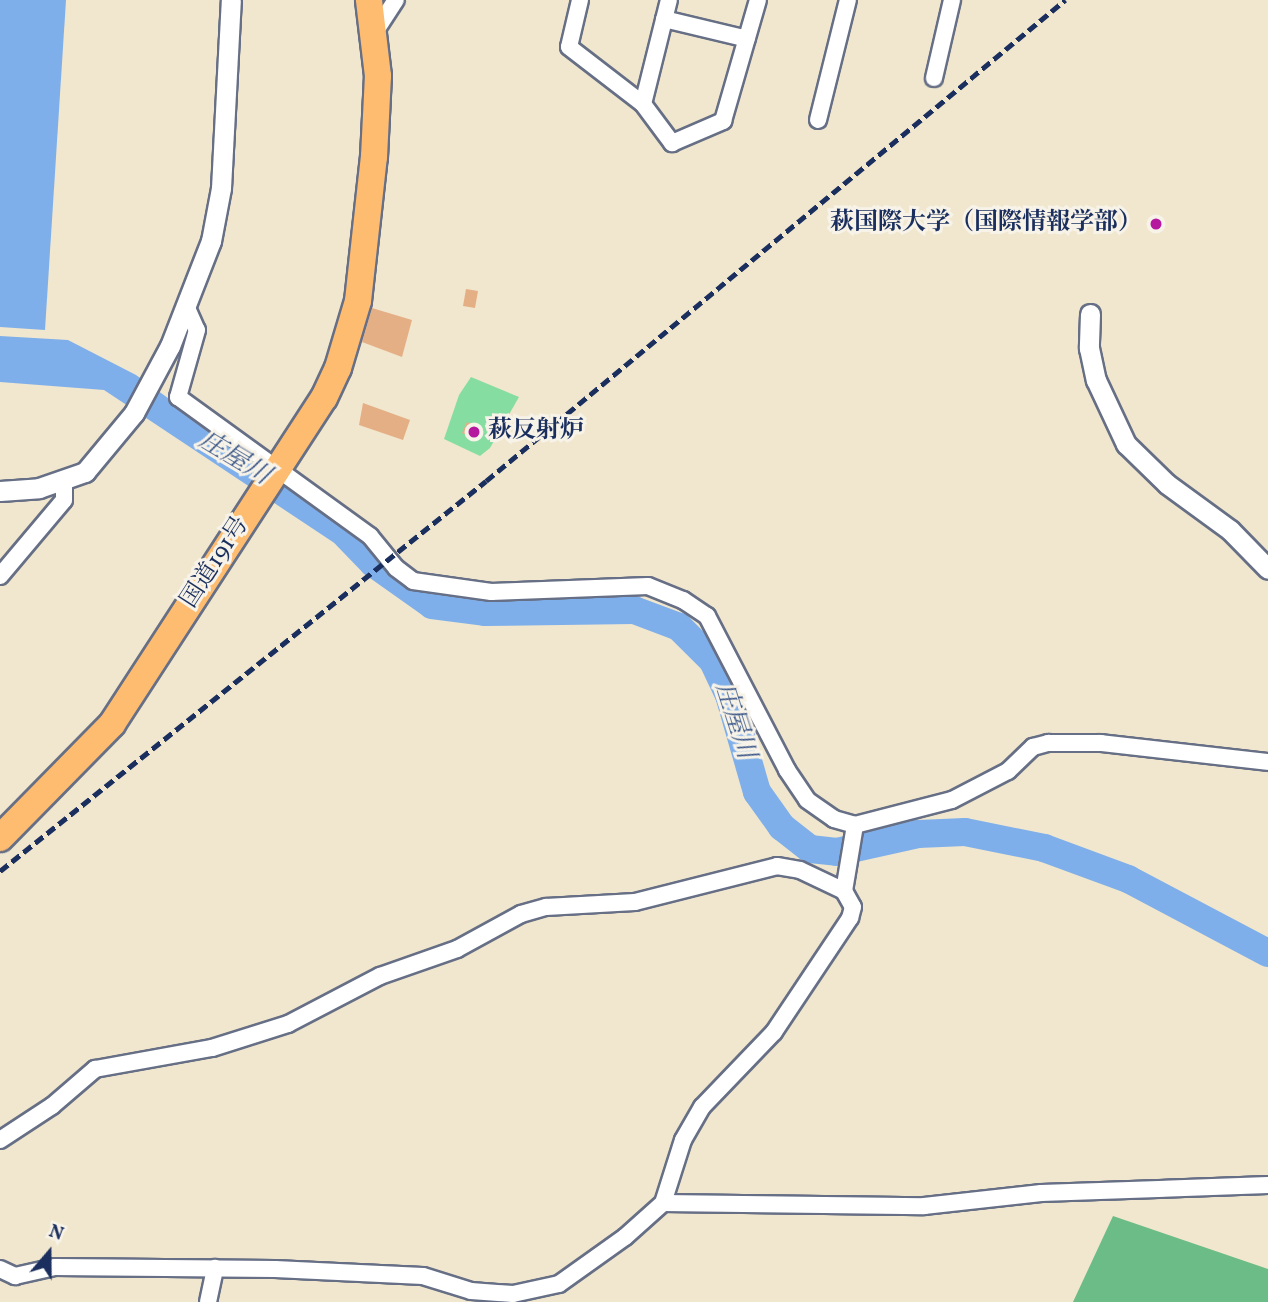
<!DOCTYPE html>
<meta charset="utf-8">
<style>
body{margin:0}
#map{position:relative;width:1268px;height:1302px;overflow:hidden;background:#f1e7ce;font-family:Vollkorn,"Noto Serif JP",serif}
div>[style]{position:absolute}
.green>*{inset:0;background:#86dda1}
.forest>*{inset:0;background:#6cbc87}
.water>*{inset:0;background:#7fafea}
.river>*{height:28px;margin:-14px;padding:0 14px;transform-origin:14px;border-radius:14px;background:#7fafea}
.building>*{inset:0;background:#e5af86}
.roads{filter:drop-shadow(2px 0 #666f85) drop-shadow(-2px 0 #666f85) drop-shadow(0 2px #666f85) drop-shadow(0 -2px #666f85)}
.minor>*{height:16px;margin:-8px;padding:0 8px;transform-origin:8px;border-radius:8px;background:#fff}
.tertiary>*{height:19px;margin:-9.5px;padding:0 9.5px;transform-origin:9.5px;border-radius:9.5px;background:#fff}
.trunk>*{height:26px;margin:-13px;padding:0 13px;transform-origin:13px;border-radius:13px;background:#febc70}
.rail>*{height:4.5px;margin-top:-2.25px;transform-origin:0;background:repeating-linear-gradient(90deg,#1b2f5e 0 10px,transparent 0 15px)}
.dots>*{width:19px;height:19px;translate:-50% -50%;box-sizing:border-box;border:4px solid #f7f3e8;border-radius:50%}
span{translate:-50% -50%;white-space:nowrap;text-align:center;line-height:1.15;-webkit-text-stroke:6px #f7f3e8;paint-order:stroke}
.poi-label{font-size:24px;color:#1b2f5e;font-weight:700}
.right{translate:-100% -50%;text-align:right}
.left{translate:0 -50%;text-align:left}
.street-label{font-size:24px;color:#1b2f5e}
.water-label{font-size:26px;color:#395588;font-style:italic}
.north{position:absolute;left:14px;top:1218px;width:70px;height:70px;-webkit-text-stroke:5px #f7f3e8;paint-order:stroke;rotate:20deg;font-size:19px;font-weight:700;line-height:28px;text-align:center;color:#1b2f5e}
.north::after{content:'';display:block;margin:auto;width:24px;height:32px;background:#1b2f5e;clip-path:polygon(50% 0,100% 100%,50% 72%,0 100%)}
</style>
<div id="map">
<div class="green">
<i style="clip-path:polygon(471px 377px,519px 397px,490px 448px,480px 456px,444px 439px,459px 395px)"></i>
</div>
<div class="forest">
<i style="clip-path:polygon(1113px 1216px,1268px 1269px,1268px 1302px,1073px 1302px)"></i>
</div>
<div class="water">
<i style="clip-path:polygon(0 0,66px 0,45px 330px,0 327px)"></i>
<i style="clip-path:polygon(0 336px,68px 340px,136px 375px,308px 499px,375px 558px,369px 566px,104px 390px,0 382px)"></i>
</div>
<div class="river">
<i style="left:346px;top:535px;width:39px;rotate:46deg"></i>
<i style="left:373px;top:563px;width:72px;rotate:35.4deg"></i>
<i style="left:432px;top:605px;width:53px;rotate:7.5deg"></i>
<i style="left:485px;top:612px;width:149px;rotate:-0.8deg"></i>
<i style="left:634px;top:610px;width:48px;rotate:20.7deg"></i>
<i style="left:679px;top:627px;width:48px;rotate:45deg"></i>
<i style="left:713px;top:661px;width:38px;rotate:65deg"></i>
<i style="left:729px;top:695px;width:101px;rotate:73.9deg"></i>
<i style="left:757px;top:792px;width:43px;rotate:54.5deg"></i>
<i style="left:782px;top:827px;width:36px;rotate:38deg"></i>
<i style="left:810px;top:849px;width:27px;rotate:6deg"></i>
<i style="left:837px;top:852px;width:83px;rotate:-12.5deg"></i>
<i style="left:918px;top:834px;width:47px;rotate:-2.4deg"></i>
<i style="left:965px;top:832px;width:81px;rotate:11.4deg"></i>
<i style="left:1044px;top:848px;width:90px;rotate:20.3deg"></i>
<i style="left:1128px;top:879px;width:158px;rotate:27.9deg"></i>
</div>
<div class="building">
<i style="clip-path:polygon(466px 289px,478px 291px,475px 308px,463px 306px)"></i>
<i style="clip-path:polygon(372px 308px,412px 320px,402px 357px,362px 342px)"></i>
<i style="clip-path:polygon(363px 403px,410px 420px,403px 440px,359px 425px)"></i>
<i style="clip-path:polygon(467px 422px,484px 429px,479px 440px,462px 433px)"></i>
</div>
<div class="roads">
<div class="minor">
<i style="left:580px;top:0;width:48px;rotate:103.2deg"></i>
<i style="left:569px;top:47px;width:93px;rotate:37.6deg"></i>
<i style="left:643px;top:104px;width:49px;rotate:53.4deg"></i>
<i style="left:672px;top:143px;width:56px;rotate:-23.3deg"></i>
<i style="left:723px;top:121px;width:126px;rotate:-73.9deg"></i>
<i style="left:664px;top:19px;width:85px;rotate:13.5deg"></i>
<i style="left:375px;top:32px;width:38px;rotate:-57deg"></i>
<i style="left:934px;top:78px;width:80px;rotate:-77deg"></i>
<i style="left:643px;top:104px;width:107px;rotate:-76deg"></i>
<i style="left:818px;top:120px;width:124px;rotate:-76deg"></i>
<i style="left:187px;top:308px;width:24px;rotate:66deg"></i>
<i style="left:197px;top:330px;width:70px;rotate:105.8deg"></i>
<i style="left:178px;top:397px;width:237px;rotate:35.9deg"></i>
<i style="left:370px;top:536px;width:41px;rotate:50.9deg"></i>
<i style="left:396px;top:568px;width:21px;rotate:37deg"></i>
<i style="left:413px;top:581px;width:79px;rotate:8deg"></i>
<i style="left:491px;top:592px;width:157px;rotate:-2.2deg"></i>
<i style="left:648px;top:586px;width:38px;rotate:22deg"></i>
<i style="left:683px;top:600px;width:29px;rotate:34deg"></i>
<i style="left:707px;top:616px;width:174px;rotate:62.5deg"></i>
<i style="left:787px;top:770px;width:36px;rotate:56deg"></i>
<i style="left:807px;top:800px;width:33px;rotate:35deg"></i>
<i style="left:834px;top:819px;width:22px;rotate:16deg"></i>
<i style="left:855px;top:825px;width:100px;rotate:-14.5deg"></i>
<i style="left:952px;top:800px;width:63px;rotate:-27.4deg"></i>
<i style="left:1008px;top:771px;width:35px;rotate:-44deg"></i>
<i style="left:1033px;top:747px;width:16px;rotate:-15deg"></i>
<i style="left:1048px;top:743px;width:53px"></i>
<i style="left:1101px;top:743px;width:168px;rotate:6.5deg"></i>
<i style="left:0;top:576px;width:99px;rotate:-49.9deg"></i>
<i style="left:64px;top:500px;width:18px;rotate:-90deg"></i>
<i style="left:844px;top:891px;width:67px;rotate:-80.5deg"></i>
<i style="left:0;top:1140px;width:62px;rotate:-33.2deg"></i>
<i style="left:52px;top:1106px;width:57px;rotate:-40.7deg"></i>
<i style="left:95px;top:1069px;width:119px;rotate:-10.2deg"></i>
<i style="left:212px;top:1048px;width:80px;rotate:-17.5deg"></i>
<i style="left:288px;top:1024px;width:104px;rotate:-27.6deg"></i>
<i style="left:380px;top:976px;width:82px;rotate:-19.3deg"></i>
<i style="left:457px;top:949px;width:73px;rotate:-28.7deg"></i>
<i style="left:521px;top:914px;width:26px;rotate:-16deg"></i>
<i style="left:546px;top:907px;width:89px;rotate:-3.2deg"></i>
<i style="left:635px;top:902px;width:146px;rotate:-14.2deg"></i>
<i style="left:777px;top:866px;width:23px;rotate:10deg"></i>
<i style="left:800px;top:870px;width:49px;rotate:25.5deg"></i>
<i style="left:844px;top:891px;width:18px;rotate:61deg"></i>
<i style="left:853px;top:907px;width:11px;rotate:105deg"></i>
<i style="left:850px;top:918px;width:137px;rotate:123.7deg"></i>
<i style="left:774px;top:1032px;width:104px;rotate:133.8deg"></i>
<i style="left:702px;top:1107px;width:38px;rotate:120deg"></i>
<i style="left:683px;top:1140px;width:66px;rotate:107.6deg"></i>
<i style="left:0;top:1269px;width:17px;rotate:25deg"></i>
<i style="left:15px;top:1276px;width:41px;rotate:-12.7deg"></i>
<i style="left:55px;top:1267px;width:220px;rotate:0.5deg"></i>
<i style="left:275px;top:1269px;width:148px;rotate:2.7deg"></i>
<i style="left:423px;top:1276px;width:50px;rotate:17.4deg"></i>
<i style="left:471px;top:1291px;width:42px;rotate:4.1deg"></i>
<i style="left:513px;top:1294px;width:47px;rotate:-12.3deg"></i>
<i style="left:559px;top:1284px;width:81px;rotate:-35.5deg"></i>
<i style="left:625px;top:1237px;width:51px;rotate:-41.8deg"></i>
<i style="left:663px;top:1203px;width:261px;rotate:0.7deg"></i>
<i style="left:924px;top:1206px;width:118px;rotate:-6.3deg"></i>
<i style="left:1041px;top:1193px;width:227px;rotate:-2deg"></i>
<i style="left:208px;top:1302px;width:35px;rotate:-78deg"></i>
</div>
<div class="tertiary">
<i style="left:1090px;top:314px;width:34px;rotate:92deg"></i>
<i style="left:1089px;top:348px;width:33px;rotate:78deg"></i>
<i style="left:1096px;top:380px;width:71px;rotate:64.9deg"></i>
<i style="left:1126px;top:444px;width:57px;rotate:44.3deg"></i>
<i style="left:1167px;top:484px;width:78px;rotate:36.1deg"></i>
<i style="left:1230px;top:530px;width:54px;rotate:45.7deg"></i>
<i style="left:0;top:491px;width:39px;rotate:-4deg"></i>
<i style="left:39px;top:488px;width:49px;rotate:-19.2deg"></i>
<i style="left:85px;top:472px;width:77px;rotate:-50.3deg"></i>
<i style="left:134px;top:413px;width:76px;rotate:-61.8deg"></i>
<i style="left:170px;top:346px;width:113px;rotate:-68.7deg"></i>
<i style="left:211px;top:241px;width:54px;rotate:-79.3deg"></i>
<i style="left:221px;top:188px;width:188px;rotate:-87deg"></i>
</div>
<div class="trunk">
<i style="left:0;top:838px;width:160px;rotate:-45.5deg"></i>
<i style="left:112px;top:724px;width:389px;rotate:-57deg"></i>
<i style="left:324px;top:398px;width:33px;rotate:-65deg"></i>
<i style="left:338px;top:368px;width:70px;rotate:-73.4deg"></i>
<i style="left:358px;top:301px;width:145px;rotate:-83.7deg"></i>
<i style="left:374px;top:157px;width:81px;rotate:-87.2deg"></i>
<i style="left:378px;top:76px;width:77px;rotate:-96.8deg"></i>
</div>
</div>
<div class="rail">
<i style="left:0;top:871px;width:623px;rotate:-38.75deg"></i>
<i style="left:486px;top:481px;width:753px;rotate:-39.72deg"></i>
</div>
<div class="dots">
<i style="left:1156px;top:224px;background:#b5179e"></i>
<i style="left:474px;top:432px;background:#b5179e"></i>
</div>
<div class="poi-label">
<span class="right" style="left:1142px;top:224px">萩国際大学（国際情報学部）</span>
<span class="left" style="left:488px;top:432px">萩反射炉</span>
</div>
<div class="street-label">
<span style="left:216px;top:563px;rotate:-57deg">国道191号</span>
</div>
<div class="water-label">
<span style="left:234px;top:459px;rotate:31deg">庄屋川</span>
<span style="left:734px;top:721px;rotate:72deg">庄屋川</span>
</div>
<div class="north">N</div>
</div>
